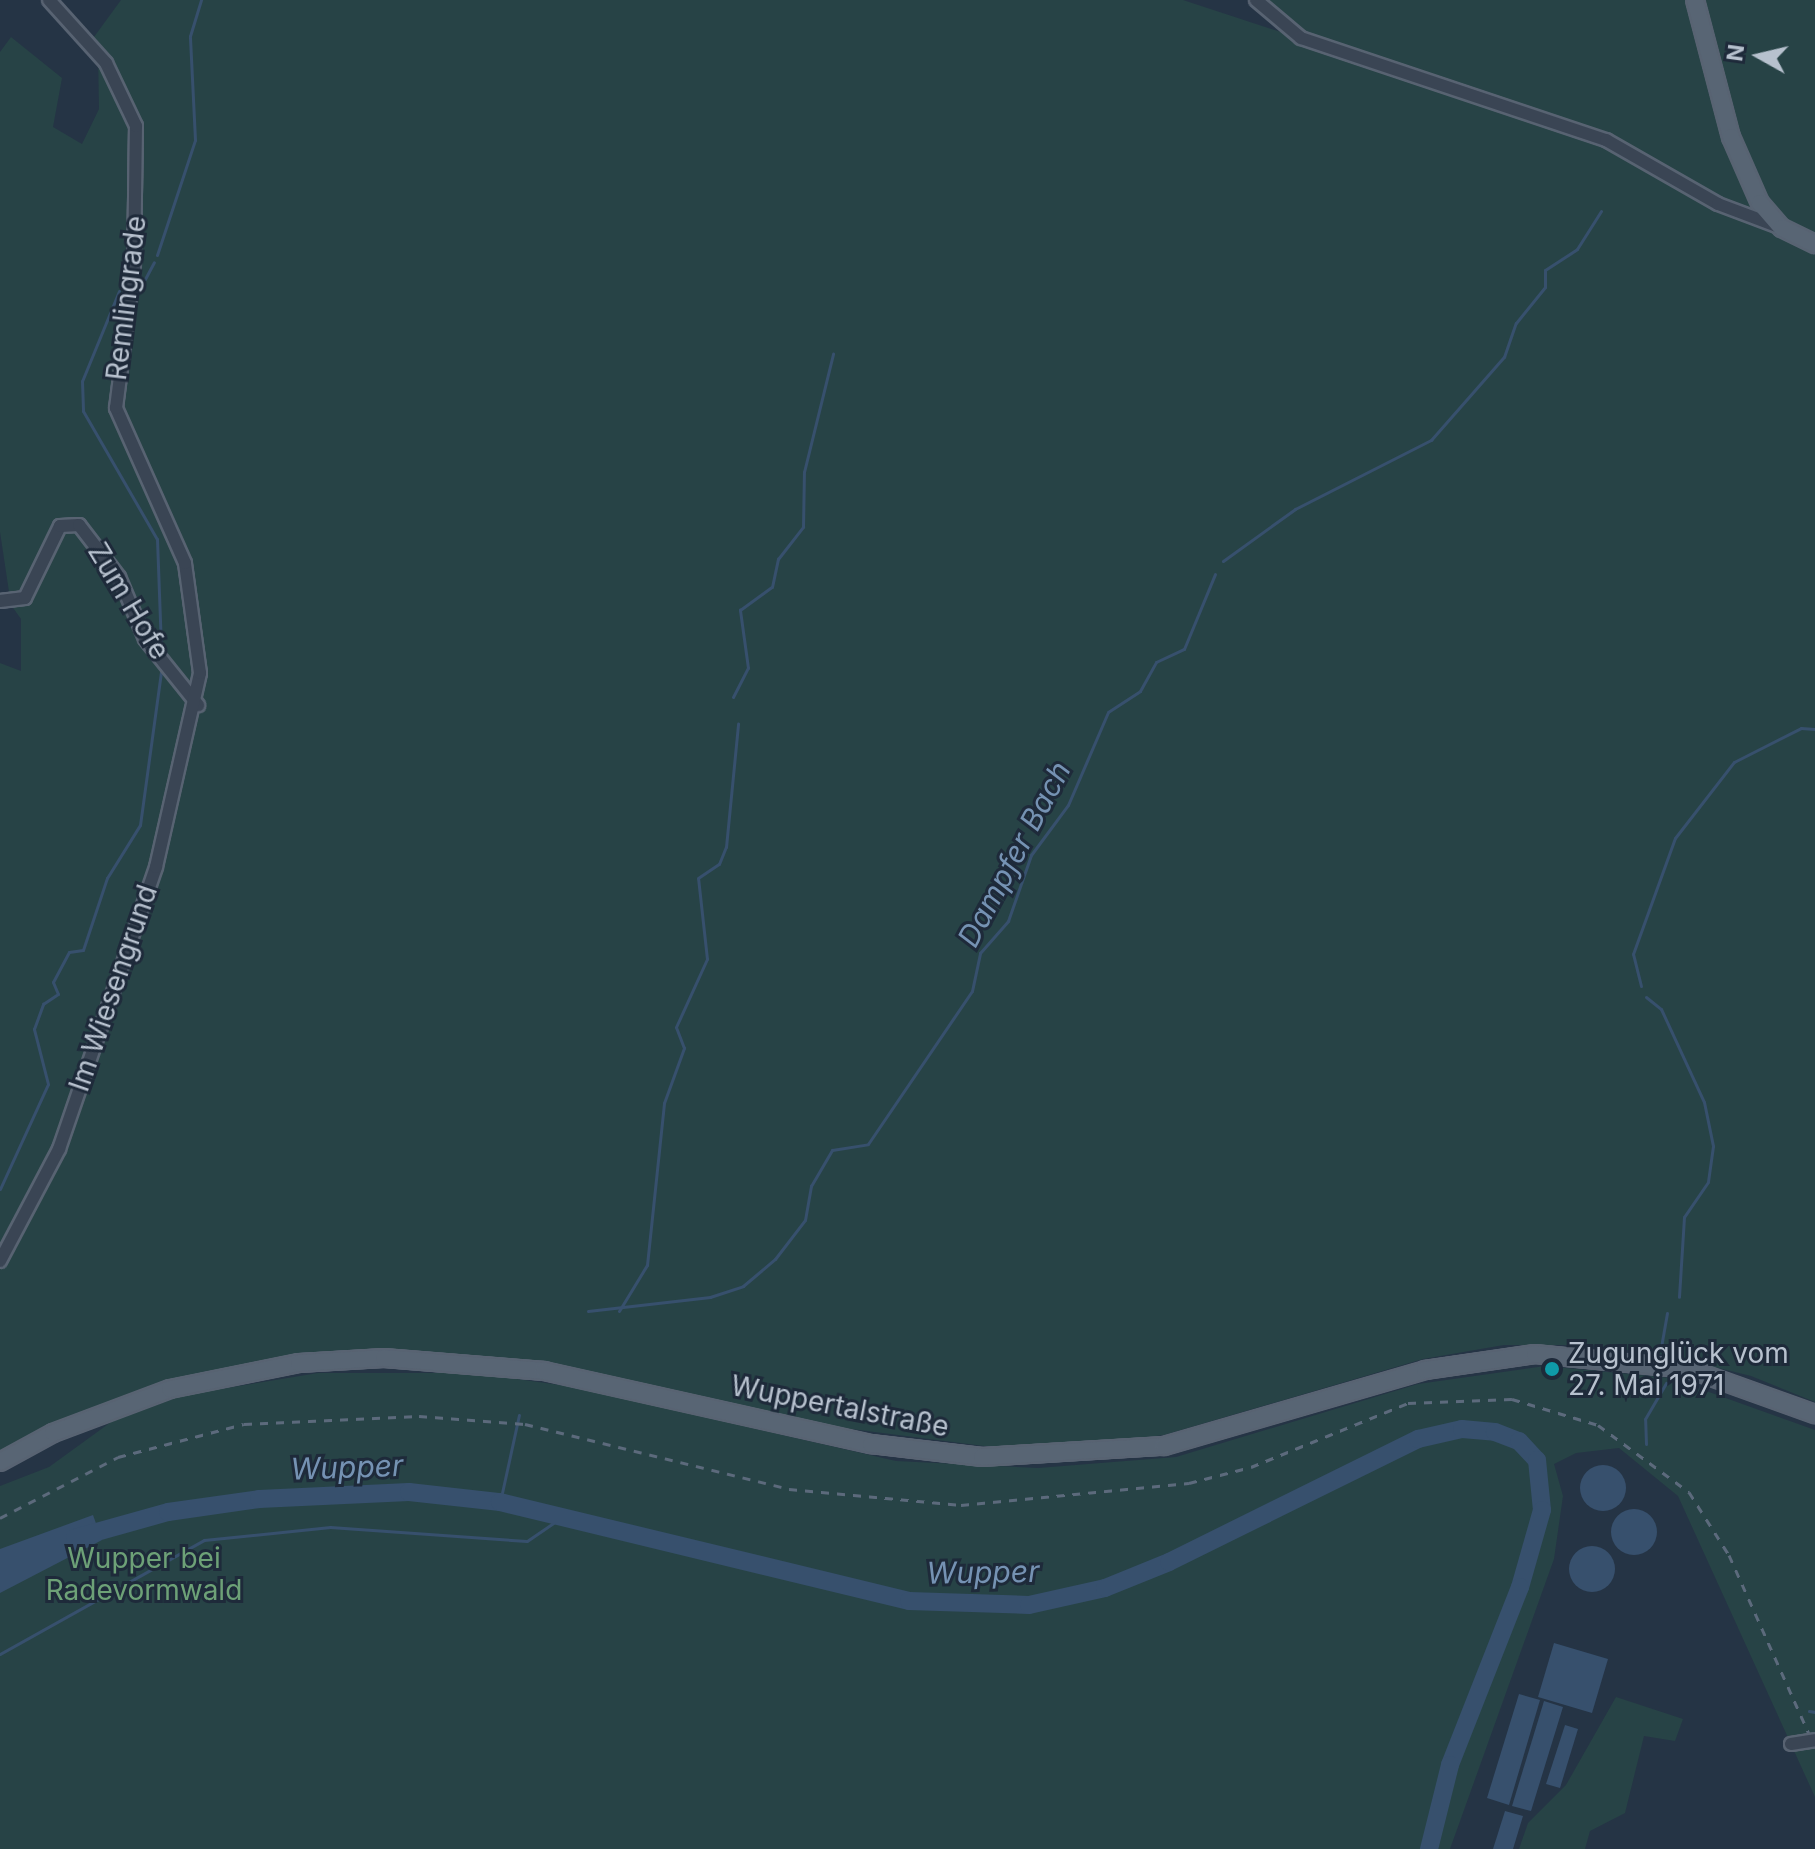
<!DOCTYPE html>
<meta charset="utf-8">
<style>
body{margin:0}
#map{position:relative;width:1815px;height:1849px;overflow:hidden;background:#253445;font-family:Inter,sans-serif}
div>[style]{position:absolute}
.green>*{inset:0;background:#274346}
.water>*{inset:0;background:#37506d}
.round{border-radius:50%}
.stream>*{height:3px;margin:-1.5px;padding:0 1.5px;transform-origin:1.5px;border-radius:1.5px;background:#37506d}
.river>*{height:18px;margin:-9px;padding:0 9px;transform-origin:9px;border-radius:9px;background:#37506d}
.roads{filter:drop-shadow(2px 0 #586372) drop-shadow(-2px 0 #586372) drop-shadow(0 2px #586372) drop-shadow(0 -2px #586372)}
.minor>*{height:12px;margin:-6px;padding:0 6px;transform-origin:6px;border-radius:6px;background:#3a4554}
.major>*{height:16px;margin:-8px;padding:0 8px;transform-origin:8px;border-radius:8px;background:#586574}
.rail>*{height:3px;margin-top:-1.5px;transform-origin:0;background:repeating-linear-gradient(90deg,#5c6a7c 0 8px,transparent 0 16px)}
.bridges{filter:drop-shadow(2px 0 #586372) drop-shadow(-2px 0 #586372) drop-shadow(0 2px #586372) drop-shadow(0 -2px #586372)}
.minor-bridge>*{height:12px;margin:-6px;padding:0 6px;transform-origin:6px;border-radius:6px;background:#3a4554}
.dots>*{width:22px;height:22px;translate:-50% -50%;box-sizing:border-box;border:4px solid #1e2a3a;border-radius:50%}
span{translate:-50% -50%;white-space:nowrap;text-align:center;line-height:1.15;-webkit-text-stroke:6px #1e2a3a;paint-order:stroke}
.street-label{font-size:28px;color:#b7c1ce}
.poi-label{font-size:28px;color:#b7c1ce}
.left{translate:0 -50%;text-align:left}
.park-label{font-size:28px;color:#6da177}
.water-label{font-size:30px;color:#7592b3;font-style:italic}
.north{position:absolute;left:1719px;top:16px;width:80px;height:80px;-webkit-text-stroke:6px #1e2a3a;paint-order:stroke;rotate:278deg;font-size:22px;font-weight:700;line-height:32px;text-align:center;color:#b7c1ce}
.north::after{content:'';display:block;margin:auto;width:28px;height:36px;background:#b7c1ce;clip-path:polygon(50% 0,100% 100%,50% 72%,0 100%)}
</style>
<div id="map">
<div class="green">
<i style="clip-path:polygon(evenodd,121px 0,1183px 0,1528px 113px,1301px 37px,1258px 0,1693px 0,1733px 139px,1698px 0,1815px 0,1815px 1402px,1751px 1376px,1666px 1355px,1591px 1345px,1504px 1345px,1423px 1359px,1164px 1435px,1064px 1447px,984px 1446px,812px 1424px,544px 1363px,384px 1350px,298px 1356px,193px 1376px,85px 1411px,0 1453px,0 1264px,30px 1216px,61px 1150px,162px 859px,199px 706px,201px 674px,200px 665px,198px 705px,156px 867px,59px 1149px,0 1261px,0 663px,21px 671px,21px 619px,11px 605px,0 532px,0 52px,11px 37px,62px 78px,53px 127px,82px 144px,99px 109px,98px 52px,112px 69px,91px 41px,121px 0,134px 273px,140px 283px,119px 416px,175px 531px,193px 582px,197px 631px,185px 563px,118px 423px,116px 372px,134px 273px)"></i>
<i style="clip-path:polygon(1545px 1366px,1670px 1378px,1815px 1430px,1815px 1797px,1678px 1496px,1619px 1448px,1576px 1453px,1554px 1464px,1563px 1496px,1554px 1559px,1450px 1849px,0 1849px,0 1486px,49px 1467px,111px 1422px,184px 1395px,318px 1373px,474px 1373px,574px 1387px,896px 1461px,1038px 1468px,1176px 1457px,1418px 1384px)"></i>
<i style="clip-path:polygon(1616px 1697px,1683px 1719px,1675px 1741px,1644px 1736px,1625px 1813px,1590px 1831px,1585px 1849px,1519px 1849px,1528px 1823px,1566px 1785px)"></i>
</div>
<div class="water">
<i class="round" style="left:1580px;top:1465px;width:46px;height:46px"></i>
<i class="round" style="left:1611px;top:1509px;width:46px;height:46px"></i>
<i style="clip-path:polygon(93px 1515px,102px 1540px,0 1593px,0 1549px)"></i>
<i class="round" style="left:1569px;top:1546px;width:46px;height:46px"></i>
<i style="clip-path:polygon(1554px 1643px,1608px 1659px,1592px 1713px,1538px 1697px)"></i>
<i style="clip-path:polygon(1519px 1694px,1540px 1700px,1509px 1805px,1487px 1798px)"></i>
<i style="clip-path:polygon(1544px 1701px,1563px 1707px,1531px 1811px,1512px 1806px)"></i>
<i style="clip-path:polygon(1565px 1725px,1578px 1729px,1560px 1788px,1546px 1784px)"></i>
<i style="clip-path:polygon(1505px 1811px,1523px 1816px,1513px 1849px,1493px 1849px)"></i>
</div>
<div class="stream">
<i style="left:157px;top:255px;width:121px;rotate:-71.7deg"></i>
<i style="left:195px;top:140px;width:104px;rotate:-92.8deg"></i>
<i style="left:190px;top:36px;width:38px;rotate:-73deg"></i>
<i style="left:145px;top:279px;width:19px;rotate:-62deg"></i>
<i style="left:119px;top:291px;width:97px;rotate:112.3deg"></i>
<i style="left:82px;top:381px;width:30px;rotate:88deg"></i>
<i style="left:83px;top:411px;width:148px;rotate:60deg"></i>
<i style="left:157px;top:539px;width:110px;rotate:87.9deg"></i>
<i style="left:1223px;top:561px;width:89px;rotate:-35.8deg"></i>
<i style="left:1295px;top:509px;width:153px;rotate:-26.9deg"></i>
<i style="left:1431px;top:440px;width:111px;rotate:-48.7deg"></i>
<i style="left:1504px;top:357px;width:36px;rotate:-71deg"></i>
<i style="left:1516px;top:323px;width:46px;rotate:-51.1deg"></i>
<i style="left:1545px;top:287px;width:17px;rotate:-90deg"></i>
<i style="left:1545px;top:270px;width:38px;rotate:-33deg"></i>
<i style="left:1577px;top:249px;width:45px;rotate:-57.7deg"></i>
<i style="left:733px;top:697px;width:33px;rotate:-63deg"></i>
<i style="left:748px;top:668px;width:59px;rotate:-97.9deg"></i>
<i style="left:740px;top:610px;width:39px;rotate:-36deg"></i>
<i style="left:772px;top:587px;width:29px;rotate:-78deg"></i>
<i style="left:778px;top:559px;width:41px;rotate:-52deg"></i>
<i style="left:803px;top:527px;width:55px;rotate:-89deg"></i>
<i style="left:804px;top:472px;width:122px;rotate:-76.2deg"></i>
<i style="left:1641px;top:986px;width:33px;rotate:-104deg"></i>
<i style="left:1633px;top:954px;width:123px;rotate:-70.1deg"></i>
<i style="left:1675px;top:838px;width:96px;rotate:-52.2deg"></i>
<i style="left:1734px;top:762px;width:75px;rotate:-26.9deg"></i>
<i style="left:1801px;top:728px;width:14px;rotate:4deg"></i>
<i style="left:1646px;top:997px;width:19px;rotate:39deg"></i>
<i style="left:1661px;top:1009px;width:102px;rotate:65.2deg"></i>
<i style="left:1704px;top:1102px;width:45px;rotate:78.4deg"></i>
<i style="left:1713px;top:1146px;width:36px;rotate:98deg"></i>
<i style="left:1708px;top:1182px;width:42px;rotate:124.4deg"></i>
<i style="left:1684px;top:1217px;width:80px;rotate:93.6deg"></i>
<i style="left:0;top:1189px;width:115px;rotate:-65.4deg"></i>
<i style="left:48px;top:1084px;width:57px;rotate:-104.3deg"></i>
<i style="left:34px;top:1029px;width:27px;rotate:-70deg"></i>
<i style="left:43px;top:1004px;width:18px;rotate:-34deg"></i>
<i style="left:58px;top:994px;width:13px;rotate:-113deg"></i>
<i style="left:53px;top:982px;width:34px;rotate:-62deg"></i>
<i style="left:69px;top:952px;width:14px;rotate:-8deg"></i>
<i style="left:83px;top:950px;width:76px;rotate:-71.6deg"></i>
<i style="left:107px;top:878px;width:62px;rotate:-58.1deg"></i>
<i style="left:140px;top:825px;width:155px;rotate:-82.2deg"></i>
<i style="left:588px;top:1311px;width:123px;rotate:-6.5deg"></i>
<i style="left:710px;top:1297px;width:35px;rotate:-18deg"></i>
<i style="left:743px;top:1286px;width:42px;rotate:-40.2deg"></i>
<i style="left:775px;top:1259px;width:49px;rotate:-52.4deg"></i>
<i style="left:805px;top:1220px;width:35px;rotate:-80deg"></i>
<i style="left:811px;top:1186px;width:42px;rotate:-59.7deg"></i>
<i style="left:832px;top:1150px;width:36px;rotate:-9deg"></i>
<i style="left:868px;top:1144px;width:185px;rotate:-55.8deg"></i>
<i style="left:972px;top:991px;width:39px;rotate:-78deg"></i>
<i style="left:980px;top:953px;width:43px;rotate:-48.8deg"></i>
<i style="left:1008px;top:921px;width:70px;rotate:-70.8deg"></i>
<i style="left:1031px;top:855px;width:62px;rotate:-53.5deg"></i>
<i style="left:1068px;top:805px;width:101px;rotate:-66.7deg"></i>
<i style="left:1108px;top:712px;width:38px;rotate:-33deg"></i>
<i style="left:1140px;top:691px;width:33px;rotate:-61deg"></i>
<i style="left:1156px;top:662px;width:31px;rotate:-25deg"></i>
<i style="left:1184px;top:649px;width:81px;rotate:-67.5deg"></i>
<i style="left:619px;top:1311px;width:54px;rotate:-58.7deg"></i>
<i style="left:647px;top:1265px;width:163px;rotate:-84deg"></i>
<i style="left:664px;top:1103px;width:59px;rotate:-70deg"></i>
<i style="left:684px;top:1048px;width:22px;rotate:-111deg"></i>
<i style="left:676px;top:1027px;width:75px;rotate:-65.5deg"></i>
<i style="left:707px;top:959px;width:81px;rotate:-96.3deg"></i>
<i style="left:698px;top:878px;width:25px;rotate:-34deg"></i>
<i style="left:719px;top:864px;width:18px;rotate:-68deg"></i>
<i style="left:726px;top:847px;width:124px;rotate:-84.4deg"></i>
<i style="left:1667px;top:1313px;width:36px;rotate:100deg"></i>
<i style="left:1661px;top:1348px;width:22px;rotate:34deg"></i>
<i style="left:1646px;top:1444px;width:25px;rotate:-92deg"></i>
<i style="left:1645px;top:1419px;width:42px;rotate:-59.7deg"></i>
<i style="left:1537px;top:1460px;width:7px;rotate:-27deg"></i>
<i style="left:500px;top:1502px;width:89px;rotate:-77.7deg"></i>
<i style="left:0;top:1654px;width:234px;rotate:-29.2deg"></i>
<i style="left:204px;top:1540px;width:127px;rotate:-5.9deg"></i>
<i style="left:330px;top:1527px;width:197px;rotate:4.1deg"></i>
<i style="left:527px;top:1541px;width:42px;rotate:-34.4deg"></i>
<i style="left:1809px;top:1711px;width:6px;rotate:9deg"></i>
</div>
<div class="river">
<i style="left:75px;top:1538px;width:97px;rotate:-15.6deg"></i>
<i style="left:168px;top:1512px;width:92px;rotate:-8.1deg"></i>
<i style="left:259px;top:1499px;width:150px;rotate:-2.7deg"></i>
<i style="left:409px;top:1492px;width:92px;rotate:6.3deg"></i>
<i style="left:500px;top:1502px;width:421px;rotate:13.6deg"></i>
<i style="left:909px;top:1601px;width:120px;rotate:1.9deg"></i>
<i style="left:1029px;top:1605px;width:78px;rotate:-12.6deg"></i>
<i style="left:1105px;top:1588px;width:69px;rotate:-22.1deg"></i>
<i style="left:1169px;top:1562px;width:278px;rotate:-26.3deg"></i>
<i style="left:1418px;top:1439px;width:45px;rotate:-12.8deg"></i>
<i style="left:1462px;top:1429px;width:33px;rotate:5deg"></i>
<i style="left:1495px;top:1432px;width:26px;rotate:21deg"></i>
<i style="left:1519px;top:1441px;width:26px;rotate:47deg"></i>
<i style="left:1537px;top:1460px;width:50px;rotate:84.3deg"></i>
<i style="left:1542px;top:1510px;width:80px;rotate:105.9deg"></i>
<i style="left:1520px;top:1587px;width:191px;rotate:111.5deg"></i>
<i style="left:1450px;top:1765px;width:87px;rotate:104deg"></i>
</div>
<div class="roads">
<div class="minor">
<i style="left:1256px;top:0;width:59px;rotate:40.2deg"></i>
<i style="left:1301px;top:38px;width:322px;rotate:18.5deg"></i>
<i style="left:1606px;top:140px;width:129px;rotate:29.7deg"></i>
<i style="left:1718px;top:204px;width:68px;rotate:20.6deg"></i>
<i style="left:0;top:601px;width:25px;rotate:-7deg"></i>
<i style="left:25px;top:598px;width:80px;rotate:-64.1deg"></i>
<i style="left:60px;top:526px;width:19px;rotate:-3deg"></i>
<i style="left:79px;top:525px;width:66px;rotate:52.4deg"></i>
<i style="left:119px;top:577px;width:67px;rotate:67.2deg"></i>
<i style="left:145px;top:639px;width:85px;rotate:51.2deg"></i>
<i style="left:0;top:1261px;width:127px;rotate:-62.2deg"></i>
<i style="left:59px;top:1149px;width:298px;rotate:-71deg"></i>
<i style="left:156px;top:867px;width:199px;rotate:-77.2deg"></i>
<i style="left:200px;top:673px;width:111px;rotate:-97.8deg"></i>
<i style="left:185px;top:563px;width:170px;rotate:-114deg"></i>
<i style="left:116px;top:408px;width:141px;rotate:-82.7deg"></i>
<i style="left:134px;top:268px;width:142px;rotate:-89.2deg"></i>
<i style="left:136px;top:126px;width:70px;rotate:-115.5deg"></i>
<i style="left:106px;top:63px;width:85px;rotate:-132.1deg"></i>
</div>
<div class="major">
<i style="left:1695px;top:0;width:142px;rotate:75.3deg"></i>
<i style="left:1731px;top:137px;width:72px;rotate:66.3deg"></i>
<i style="left:1760px;top:203px;width:33px;rotate:49deg"></i>
<i style="left:1782px;top:228px;width:37px;rotate:26deg"></i>
<i style="left:0;top:1462px;width:60px;rotate:-28.7deg"></i>
<i style="left:53px;top:1433px;width:125px;rotate:-20.6deg"></i>
<i style="left:170px;top:1389px;width:132px;rotate:-11.4deg"></i>
<i style="left:299px;top:1363px;width:85px;rotate:-3.4deg"></i>
<i style="left:384px;top:1358px;width:161px;rotate:4.6deg"></i>
<i style="left:544px;top:1371px;width:335px;rotate:12.6deg"></i>
<i style="left:871px;top:1444px;width:112px;rotate:6.7deg"></i>
<i style="left:982px;top:1457px;width:182px;rotate:-3.5deg"></i>
<i style="left:1164px;top:1446px;width:272px;rotate:-16.2deg"></i>
<i style="left:1425px;top:1370px;width:111px;rotate:-8.3deg"></i>
<i style="left:1535px;top:1354px;width:155px;rotate:5.6deg"></i>
<i style="left:1689px;top:1369px;width:134px;rotate:19.7deg"></i>
</div>
</div>
<div class="rail">
<i style="left:0;top:1518px;width:133px;rotate:-27.3deg"></i>
<i style="left:118px;top:1457px;width:130px;rotate:-14.7deg"></i>
<i style="left:244px;top:1424px;width:175px;rotate:-2.6deg"></i>
<i style="left:419px;top:1416px;width:106px;rotate:4.3deg"></i>
<i style="left:525px;top:1424px;width:272px;rotate:13.8deg"></i>
<i style="left:789px;top:1489px;width:173px;rotate:5.3deg"></i>
<i style="left:961px;top:1505px;width:229px;rotate:-5.5deg"></i>
<i style="left:1189px;top:1483px;width:64px;rotate:-14.5deg"></i>
<i style="left:1251px;top:1467px;width:170px;rotate:-22.2deg"></i>
<i style="left:1408px;top:1403px;width:104px;rotate:-2.2deg"></i>
<i style="left:1512px;top:1399px;width:90px;rotate:16.8deg"></i>
<i style="left:1598px;top:1425px;width:113px;rotate:36.4deg"></i>
<i style="left:1689px;top:1492px;width:75px;rotate:57.6deg"></i>
<i style="left:1729px;top:1555px;width:210px;rotate:65.9deg"></i>
</div>
<div class="bridges">
<div class="minor-bridge">
<i style="left:1791px;top:1744px;width:24px;rotate:-9deg"></i>
</div>
</div>
<div class="dots">
<i style="left:1552px;top:1369px;background:#0f9aa8"></i>
</div>
<div class="street-label">
<span style="left:126px;top:298px;rotate:-83deg">Remlingrade</span>
<span style="left:129px;top:601px;rotate:59deg">Zum Hofe</span>
<span style="left:113px;top:988px;rotate:-71deg">Im Wiesengrund</span>
<span style="left:840px;top:1406px;rotate:11deg">Wuppertalstraße</span>
</div>
<div class="poi-label">
<span class="left" style="left:1568px;top:1369px">Zugunglück vom<br>27. Mai 1971</span>
</div>
<div class="park-label">
<span style="left:144px;top:1574px">Wupper bei<br>Radevormwald</span>
</div>
<div class="water-label">
<span style="left:1014px;top:854px;rotate:-62deg">Dampfer Bach</span>
<span style="left:347px;top:1467px;rotate:-2deg">Wupper</span>
<span style="left:983px;top:1572px;rotate:-1deg">Wupper</span>
</div>
<div class="north">N</div>
</div>
